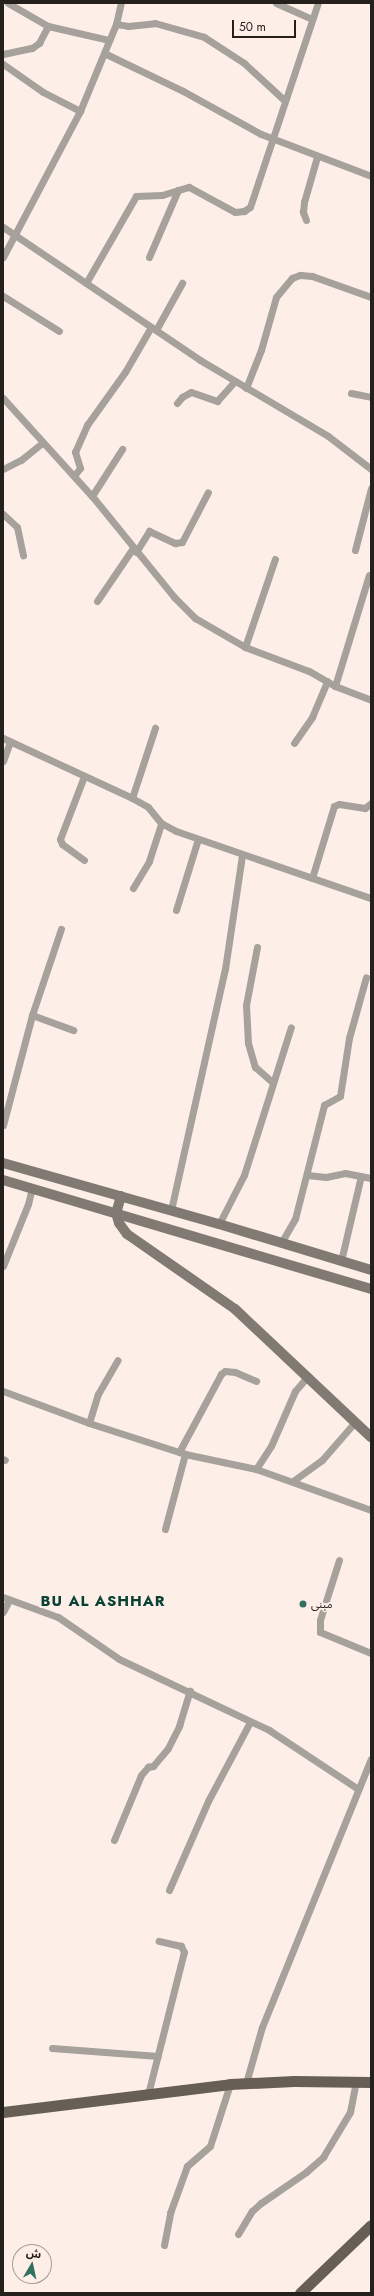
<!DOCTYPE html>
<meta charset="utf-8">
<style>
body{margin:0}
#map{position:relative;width:374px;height:2296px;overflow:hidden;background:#fdefe8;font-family:Jost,"Noto Sans Arabic",sans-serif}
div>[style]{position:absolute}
.street>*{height:7px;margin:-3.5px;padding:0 3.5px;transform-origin:3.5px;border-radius:3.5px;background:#a6a19b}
.secondary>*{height:10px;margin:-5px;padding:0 5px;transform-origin:5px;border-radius:5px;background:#817a72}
.primary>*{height:11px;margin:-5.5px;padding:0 5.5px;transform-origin:5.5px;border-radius:5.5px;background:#675f55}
.dots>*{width:11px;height:11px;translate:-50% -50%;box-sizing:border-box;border:2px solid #fdefe8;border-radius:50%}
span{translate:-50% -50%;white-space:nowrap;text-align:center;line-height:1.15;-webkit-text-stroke:4px #fdefe8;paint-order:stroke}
.poi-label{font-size:11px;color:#26201d}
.left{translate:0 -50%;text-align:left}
.district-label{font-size:15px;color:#094134;font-weight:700;letter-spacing:1px}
.frame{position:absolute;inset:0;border:4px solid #26201d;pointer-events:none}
.north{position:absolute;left:12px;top:2244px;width:40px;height:40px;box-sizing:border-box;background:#fdefe8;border:1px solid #a79c97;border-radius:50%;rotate:9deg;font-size:11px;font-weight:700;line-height:16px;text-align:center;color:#26201d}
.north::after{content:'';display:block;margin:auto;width:14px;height:18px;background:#31715f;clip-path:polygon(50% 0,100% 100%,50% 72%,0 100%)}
.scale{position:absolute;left:232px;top:20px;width:64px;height:18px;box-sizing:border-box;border:2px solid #26201d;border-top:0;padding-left:5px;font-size:12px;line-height:14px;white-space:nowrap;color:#26201d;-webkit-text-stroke:3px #fdefe8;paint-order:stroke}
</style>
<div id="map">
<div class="street">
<i style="left:8px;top:3px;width:46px;rotate:29.9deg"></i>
<i style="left:48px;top:26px;width:63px;rotate:12.9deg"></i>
<i style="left:276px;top:3px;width:39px;rotate:24deg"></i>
<i style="left:116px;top:24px;width:12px;rotate:9deg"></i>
<i style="left:128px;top:26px;width:27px;rotate:-6deg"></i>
<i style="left:155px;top:23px;width:51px;rotate:15.9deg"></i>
<i style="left:204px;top:37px;width:48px;rotate:33deg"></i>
<i style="left:244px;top:63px;width:54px;rotate:42.8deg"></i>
<i style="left:104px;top:53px;width:88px;rotate:25.7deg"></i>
<i style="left:183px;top:91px;width:89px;rotate:28.9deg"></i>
<i style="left:261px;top:134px;width:118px;rotate:20.9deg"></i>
<i style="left:3px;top:54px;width:30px;rotate:-12deg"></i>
<i style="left:32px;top:48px;width:9px;rotate:-36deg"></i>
<i style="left:39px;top:43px;width:19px;rotate:-62deg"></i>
<i style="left:3px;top:64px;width:49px;rotate:35deg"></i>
<i style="left:43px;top:92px;width:42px;rotate:27.2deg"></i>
<i style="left:306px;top:220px;width:9px;rotate:-111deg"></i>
<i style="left:303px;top:212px;width:10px;rotate:-84deg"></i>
<i style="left:304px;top:202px;width:47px;rotate:-73.9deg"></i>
<i style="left:3px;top:227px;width:238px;rotate:34deg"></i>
<i style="left:200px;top:360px;width:149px;rotate:30.7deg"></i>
<i style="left:328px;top:436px;width:54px;rotate:37.5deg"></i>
<i style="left:3px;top:257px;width:165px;rotate:-62.2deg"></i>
<i style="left:80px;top:111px;width:94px;rotate:-67.5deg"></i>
<i style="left:116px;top:24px;width:22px;rotate:-77deg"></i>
<i style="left:149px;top:257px;width:73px;rotate:-66.6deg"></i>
<i style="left:86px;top:283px;width:100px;rotate:-60.1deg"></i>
<i style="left:136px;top:196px;width:26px;rotate:-2deg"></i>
<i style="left:162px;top:195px;width:28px;rotate:-17deg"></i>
<i style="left:189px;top:187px;width:52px;rotate:28.5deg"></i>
<i style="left:235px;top:212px;width:9px;rotate:-6deg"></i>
<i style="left:244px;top:211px;width:7px;rotate:-34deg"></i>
<i style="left:250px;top:207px;width:215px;rotate:-71.6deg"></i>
<i style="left:3px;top:296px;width:66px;rotate:32deg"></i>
<i style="left:156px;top:330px;width:54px;rotate:-61deg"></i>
<i style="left:246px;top:388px;width:41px;rotate:-68.5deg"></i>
<i style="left:261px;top:350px;width:55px;rotate:-74.2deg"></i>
<i style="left:276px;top:297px;width:25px;rotate:-50deg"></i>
<i style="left:292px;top:278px;width:9px;rotate:-21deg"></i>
<i style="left:300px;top:275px;width:12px;rotate:5deg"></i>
<i style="left:312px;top:276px;width:63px;rotate:19.6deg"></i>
<i style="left:351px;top:393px;width:20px;rotate:11deg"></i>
<i style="left:3px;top:398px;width:132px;rotate:47.8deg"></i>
<i style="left:92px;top:496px;width:130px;rotate:50.9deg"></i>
<i style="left:174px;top:597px;width:30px;rotate:45deg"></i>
<i style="left:195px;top:618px;width:58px;rotate:30.1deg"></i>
<i style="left:245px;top:647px;width:68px;rotate:20.6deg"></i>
<i style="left:309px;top:671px;width:30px;rotate:30deg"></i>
<i style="left:335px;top:686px;width:39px;rotate:21deg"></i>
<i style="left:177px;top:403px;width:8px;rotate:-50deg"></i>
<i style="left:182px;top:397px;width:10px;rotate:-29deg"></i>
<i style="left:191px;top:392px;width:28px;rotate:19deg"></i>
<i style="left:217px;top:401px;width:25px;rotate:-48deg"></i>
<i style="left:3px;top:469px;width:20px;rotate:-27deg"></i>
<i style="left:21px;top:460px;width:28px;rotate:-39deg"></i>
<i style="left:74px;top:476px;width:10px;rotate:-53deg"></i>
<i style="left:80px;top:468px;width:17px;rotate:-107deg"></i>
<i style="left:75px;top:452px;width:30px;rotate:-66deg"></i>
<i style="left:87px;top:425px;width:65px;rotate:-54.4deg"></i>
<i style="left:125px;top:372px;width:52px;rotate:-60deg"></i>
<i style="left:92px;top:496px;width:56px;rotate:-57.4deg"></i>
<i style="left:3px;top:514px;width:19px;rotate:43deg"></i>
<i style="left:17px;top:527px;width:29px;rotate:78deg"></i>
<i style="left:355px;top:550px;width:64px;rotate:-75.5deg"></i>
<i style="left:136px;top:552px;width:25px;rotate:-58deg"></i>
<i style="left:149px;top:531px;width:29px;rotate:25deg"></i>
<i style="left:175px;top:543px;width:7px;rotate:-8deg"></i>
<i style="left:182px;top:542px;width:56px;rotate:-62.5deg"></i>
<i style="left:97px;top:601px;width:64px;rotate:-55.8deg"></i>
<i style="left:245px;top:647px;width:93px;rotate:-71.2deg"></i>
<i style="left:335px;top:686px;width:116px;rotate:-73deg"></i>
<i style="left:3px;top:738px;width:142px;rotate:24.9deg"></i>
<i style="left:132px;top:798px;width:18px;rotate:29deg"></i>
<i style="left:148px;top:807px;width:21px;rotate:51deg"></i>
<i style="left:161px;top:823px;width:17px;rotate:28deg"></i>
<i style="left:176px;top:831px;width:206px;rotate:19deg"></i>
<i style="left:294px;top:743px;width:32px;rotate:-55deg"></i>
<i style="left:312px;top:717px;width:39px;rotate:-67deg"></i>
<i style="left:3px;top:761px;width:20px;rotate:-70deg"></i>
<i style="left:132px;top:798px;width:74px;rotate:-71.8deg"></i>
<i style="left:84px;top:860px;width:27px;rotate:-144deg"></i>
<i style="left:62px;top:844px;width:5px;rotate:-112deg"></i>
<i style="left:60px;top:839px;width:67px;rotate:-69.1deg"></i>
<i style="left:312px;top:878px;width:75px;rotate:-73deg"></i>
<i style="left:334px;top:806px;width:5px;rotate:-22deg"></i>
<i style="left:339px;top:804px;width:26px;rotate:9deg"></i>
<i style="left:365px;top:808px;width:8px;rotate:-40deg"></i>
<i style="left:133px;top:888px;width:31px;rotate:-59deg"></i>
<i style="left:149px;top:861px;width:40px;rotate:-72deg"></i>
<i style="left:176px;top:910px;width:74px;rotate:-72.8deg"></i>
<i style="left:257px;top:947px;width:59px;rotate:100.7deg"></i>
<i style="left:246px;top:1005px;width:38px;rotate:87deg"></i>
<i style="left:248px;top:1043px;width:25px;rotate:74deg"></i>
<i style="left:255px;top:1067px;width:23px;rotate:41deg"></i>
<i style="left:32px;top:1015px;width:44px;rotate:20.1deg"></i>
<i style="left:3px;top:1125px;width:114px;rotate:-75.2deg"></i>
<i style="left:32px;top:1015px;width:91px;rotate:-71.4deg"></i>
<i style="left:307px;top:1175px;width:19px;rotate:6deg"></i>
<i style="left:326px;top:1177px;width:19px;rotate:-12deg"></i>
<i style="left:345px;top:1173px;width:26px;rotate:11deg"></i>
<i style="left:171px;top:1210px;width:247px;rotate:-77.4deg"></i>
<i style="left:225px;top:969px;width:115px;rotate:-81.5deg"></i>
<i style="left:219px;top:1224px;width:55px;rotate:-63deg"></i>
<i style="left:244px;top:1175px;width:155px;rotate:-72.4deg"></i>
<i style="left:281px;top:1243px;width:28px;rotate:-60deg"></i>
<i style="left:295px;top:1219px;width:118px;rotate:-75.7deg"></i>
<i style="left:324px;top:1105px;width:18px;rotate:-29deg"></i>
<i style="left:340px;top:1096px;width:59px;rotate:-81.2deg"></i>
<i style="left:349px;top:1038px;width:63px;rotate:-74.4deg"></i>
<i style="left:341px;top:1261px;width:87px;rotate:-76.8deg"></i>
<i style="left:3px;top:1266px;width:67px;rotate:-68deg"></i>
<i style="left:28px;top:1204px;width:16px;rotate:-76deg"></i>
<i style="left:3px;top:1391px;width:92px;rotate:20.4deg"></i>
<i style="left:89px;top:1423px;width:101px;rotate:17.9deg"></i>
<i style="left:185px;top:1454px;width:73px;rotate:11.9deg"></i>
<i style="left:256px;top:1469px;width:122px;rotate:19.6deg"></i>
<i style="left:89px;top:1423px;width:30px;rotate:-73deg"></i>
<i style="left:98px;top:1394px;width:39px;rotate:-60deg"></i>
<i style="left:179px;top:1452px;width:89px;rotate:-61.7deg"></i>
<i style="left:221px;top:1374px;width:5px;rotate:-37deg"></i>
<i style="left:225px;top:1371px;width:10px;rotate:6deg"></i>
<i style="left:235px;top:1372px;width:23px;rotate:23deg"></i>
<i style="left:3px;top:1459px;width:2px;rotate:27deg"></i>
<i style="left:256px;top:1469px;width:27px;rotate:-57deg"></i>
<i style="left:271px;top:1446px;width:60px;rotate:-66.4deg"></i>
<i style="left:295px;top:1391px;width:20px;rotate:-49deg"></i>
<i style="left:293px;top:1481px;width:36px;rotate:-36deg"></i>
<i style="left:322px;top:1460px;width:50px;rotate:-49deg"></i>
<i style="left:165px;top:1529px;width:78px;rotate:-75.1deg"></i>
<i style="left:339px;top:1560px;width:63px;rotate:107.6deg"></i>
<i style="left:320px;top:1620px;width:12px;rotate:90deg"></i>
<i style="left:320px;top:1632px;width:55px;rotate:22.4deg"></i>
<i style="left:3px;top:1597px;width:59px;rotate:20deg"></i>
<i style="left:58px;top:1617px;width:74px;rotate:34.5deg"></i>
<i style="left:119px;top:1659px;width:166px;rotate:25.3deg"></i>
<i style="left:269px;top:1730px;width:107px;rotate:33.5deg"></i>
<i style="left:3px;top:1612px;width:13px;rotate:-63deg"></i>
<i style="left:114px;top:1840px;width:70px;rotate:-67.4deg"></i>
<i style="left:141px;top:1775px;width:11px;rotate:-49deg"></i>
<i style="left:148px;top:1767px;width:5px;rotate:-11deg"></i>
<i style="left:153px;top:1766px;width:23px;rotate:-50deg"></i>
<i style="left:168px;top:1748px;width:25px;rotate:-63deg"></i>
<i style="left:179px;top:1726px;width:37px;rotate:-73deg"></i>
<i style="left:169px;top:1890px;width:97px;rotate:-66.3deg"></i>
<i style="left:208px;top:1801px;width:89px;rotate:-62deg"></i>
<i style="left:52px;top:2048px;width:106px;rotate:4.3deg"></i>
<i style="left:246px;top:2083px;width:58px;rotate:-74.1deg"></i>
<i style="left:262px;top:2027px;width:289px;rotate:-67.9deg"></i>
<i style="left:148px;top:2094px;width:146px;rotate:-75.8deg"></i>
<i style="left:184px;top:1952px;width:7px;rotate:-117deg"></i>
<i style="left:181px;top:1946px;width:23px;rotate:-167deg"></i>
<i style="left:238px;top:2234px;width:27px;rotate:-59deg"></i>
<i style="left:252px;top:2211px;width:12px;rotate:-42deg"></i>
<i style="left:261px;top:2203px;width:55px;rotate:-34.6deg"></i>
<i style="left:306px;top:2172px;width:23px;rotate:-41deg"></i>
<i style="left:323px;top:2157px;width:52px;rotate:-59deg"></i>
<i style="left:350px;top:2112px;width:31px;rotate:-79deg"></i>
<i style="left:164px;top:2245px;width:33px;rotate:-79deg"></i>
<i style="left:170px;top:2213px;width:50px;rotate:-70.1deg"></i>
<i style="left:187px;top:2166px;width:30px;rotate:-41deg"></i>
<i style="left:210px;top:2146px;width:65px;rotate:-72.1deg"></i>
</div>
<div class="secondary">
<i style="left:3px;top:1163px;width:224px;rotate:15.8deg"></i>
<i style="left:219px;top:1224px;width:159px;rotate:16.8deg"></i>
<i style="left:3px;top:1180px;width:384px;rotate:16.5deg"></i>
<i style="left:121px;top:1196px;width:18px;rotate:106deg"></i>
<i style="left:116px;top:1213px;width:10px;rotate:73deg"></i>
<i style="left:119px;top:1223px;width:14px;rotate:54deg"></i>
<i style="left:127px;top:1234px;width:131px;rotate:34.8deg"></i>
<i style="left:235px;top:1309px;width:187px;rotate:43.3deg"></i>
</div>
<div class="primary">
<i style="left:3px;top:2112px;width:229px;rotate:-7deg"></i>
<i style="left:230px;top:2084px;width:64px;rotate:-2.7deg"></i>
<i style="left:294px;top:2081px;width:77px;rotate:0.7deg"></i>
<i style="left:300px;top:2293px;width:98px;rotate:-43.8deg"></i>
</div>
<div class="dots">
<i style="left:303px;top:1604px;background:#31715f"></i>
</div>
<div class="poi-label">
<span class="left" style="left:311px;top:1604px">مبنى</span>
</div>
<div class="district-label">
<span style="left:103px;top:1602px">BU AL ASHHAR</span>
</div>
<div class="frame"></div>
<div class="north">ش</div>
<div class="scale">50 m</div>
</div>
